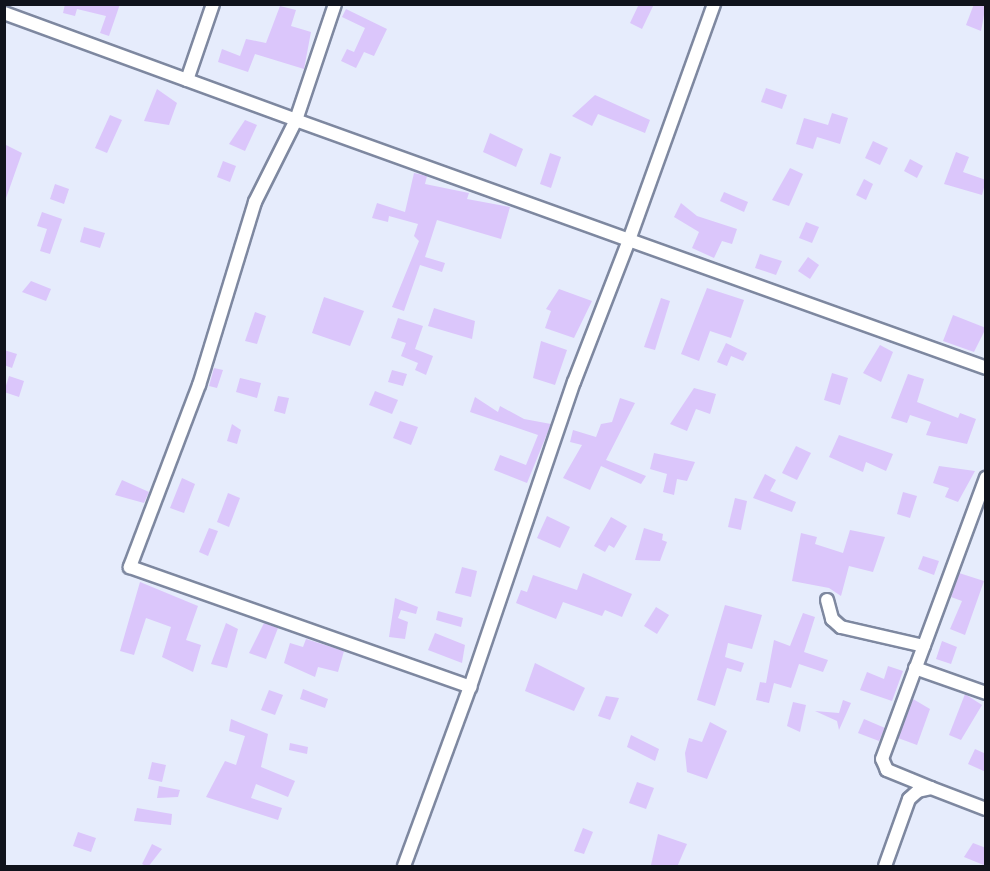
<!DOCTYPE html>
<style>
body{margin:0}
#map{position:relative;width:990px;height:871px;overflow:hidden;background:#e6ecfc;font-family:"Open Sans",sans-serif}
div>[style]{position:absolute}
.building>*{inset:0;background:#dbc6fb}
.roads{filter:drop-shadow(2px 0 #7e88a0) drop-shadow(-2px 0 #7e88a0) drop-shadow(0 2px #7e88a0) drop-shadow(0 -2px #7e88a0)}
.minor>*{height:12px;margin:-6px;padding:0 6px;transform-origin:6px;border-radius:6px;background:#fff}
span{translate:-50% -50%;white-space:nowrap;text-align:center;line-height:1.15;-webkit-text-stroke:4.5px #e6ecfc;paint-order:stroke}
.frame{position:absolute;inset:0;border:6px solid #10131c;pointer-events:none}
</style>
<div id="map">
<div class="building">
<i style="clip-path:polygon(65px 4px,120px 4px,109px 36px,100px 33px,106px 16px,77px 9px,75px 16px,63px 13px)"></i>
<i style="clip-path:polygon(639px 4px,654px 4px,642px 29px,630px 23px)"></i>
<i style="clip-path:polygon(974px 4px,986px 4px,981px 31px,966px 25px)"></i>
<i style="clip-path:polygon(280px 6px,296px 10px,291px 26px,311px 32px,304px 69px,255px 54px,248px 72px,218px 62px,222px 49px,240px 56px,246px 39px,266px 43px)"></i>
<i style="clip-path:polygon(346px 9px,387px 29px,374px 56px,364px 52px,356px 68px,341px 61px,347px 49px,354px 52px,365px 28px,342px 17px)"></i>
<i style="clip-path:polygon(766px 88px,787px 95px,782px 109px,761px 102px)"></i>
<i style="clip-path:polygon(157px 89px,177px 103px,169px 125px,144px 121px)"></i>
<i style="clip-path:polygon(595px 95px,650px 120px,645px 133px,598px 114px,592px 126px,572px 116px)"></i>
<i style="clip-path:polygon(832px 113px,848px 118px,840px 144px,817px 137px,813px 149px,796px 144px,804px 118px,828px 125px)"></i>
<i style="clip-path:polygon(110px 115px,122px 120px,107px 153px,95px 148px)"></i>
<i style="clip-path:polygon(245px 120px,257px 125px,245px 151px,229px 144px)"></i>
<i style="clip-path:polygon(490px 133px,523px 149px,516px 167px,483px 152px)"></i>
<i style="clip-path:polygon(873px 141px,888px 148px,880px 165px,865px 158px)"></i>
<i style="clip-path:polygon(4px 144px,22px 153px,5px 201px,4px 201px)"></i>
<i style="clip-path:polygon(956px 152px,969px 157px,963px 172px,986px 180px,982px 195px,944px 184px)"></i>
<i style="clip-path:polygon(550px 153px,561px 157px,551px 188px,540px 184px)"></i>
<i style="clip-path:polygon(910px 159px,923px 166px,917px 178px,904px 171px)"></i>
<i style="clip-path:polygon(223px 161px,236px 166px,230px 182px,217px 177px)"></i>
<i style="clip-path:polygon(790px 168px,803px 174px,789px 206px,772px 200px)"></i>
<i style="clip-path:polygon(414px 173px,427px 176px,425px 184px,469px 193px,467px 199px,510px 207px,501px 239px,437px 220px,425px 257px,445px 263px,442px 272px,420px 265px,404px 311px,392px 307px,419px 241px,414px 236px,418px 224px,389px 216px,388px 222px,372px 218px,377px 203px,405px 212px)"></i>
<i style="clip-path:polygon(864px 179px,873px 184px,866px 200px,856px 195px)"></i>
<i style="clip-path:polygon(55px 184px,69px 189px,64px 204px,50px 199px)"></i>
<i style="clip-path:polygon(724px 192px,748px 202px,744px 212px,720px 201px)"></i>
<i style="clip-path:polygon(681px 203px,697px 216px,737px 229px,732px 244px,722px 241px,714px 258px,692px 248px,699px 232px,674px 217px)"></i>
<i style="clip-path:polygon(42px 212px,62px 219px,50px 254px,40px 251px,47px 229px,37px 226px)"></i>
<i style="clip-path:polygon(806px 222px,819px 227px,812px 243px,799px 238px)"></i>
<i style="clip-path:polygon(84px 227px,105px 233px,100px 248px,80px 242px)"></i>
<i style="clip-path:polygon(760px 254px,782px 261px,776px 275px,755px 268px)"></i>
<i style="clip-path:polygon(808px 257px,819px 265px,810px 279px,798px 271px)"></i>
<i style="clip-path:polygon(31px 281px,51px 289px,46px 301px,22px 292px)"></i>
<i style="clip-path:polygon(707px 288px,744px 300px,731px 338px,710px 331px,699px 361px,681px 354px)"></i>
<i style="clip-path:polygon(559px 289px,592px 301px,574px 338px,545px 328px,551px 311px,546px 309px)"></i>
<i style="clip-path:polygon(324px 297px,364px 311px,350px 346px,312px 333px)"></i>
<i style="clip-path:polygon(661px 298px,670px 301px,655px 350px,644px 347px)"></i>
<i style="clip-path:polygon(434px 308px,475px 321px,472px 339px,428px 326px)"></i>
<i style="clip-path:polygon(255px 312px,266px 316px,257px 344px,245px 341px)"></i>
<i style="clip-path:polygon(953px 315px,986px 328px,974px 352px,943px 341px)"></i>
<i style="clip-path:polygon(398px 318px,423px 326px,415px 349px,433px 356px,426px 375px,415px 370px,418px 363px,401px 356px,406px 343px,391px 338px)"></i>
<i style="clip-path:polygon(541px 341px,567px 350px,555px 385px,533px 378px)"></i>
<i style="clip-path:polygon(726px 343px,747px 353px,743px 361px,731px 356px,727px 366px,717px 362px)"></i>
<i style="clip-path:polygon(880px 345px,893px 352px,881px 382px,863px 373px)"></i>
<i style="clip-path:polygon(4px 350px,17px 354px,12px 368px,4px 365px)"></i>
<i style="clip-path:polygon(214px 368px,223px 370px,217px 388px,209px 386px)"></i>
<i style="clip-path:polygon(392px 370px,407px 374px,403px 386px,388px 382px)"></i>
<i style="clip-path:polygon(832px 373px,848px 378px,840px 405px,824px 400px)"></i>
<i style="clip-path:polygon(908px 374px,924px 379px,917px 402px,958px 418px,960px 413px,976px 419px,967px 444px,926px 435px,931px 422px,910px 415px,907px 423px,891px 418px)"></i>
<i style="clip-path:polygon(9px 376px,24px 381px,19px 397px,4px 392px)"></i>
<i style="clip-path:polygon(240px 378px,261px 383px,257px 398px,236px 392px)"></i>
<i style="clip-path:polygon(694px 388px,716px 394px,710px 414px,696px 409px,687px 431px,670px 424px)"></i>
<i style="clip-path:polygon(375px 391px,398px 400px,392px 414px,369px 405px)"></i>
<i style="clip-path:polygon(278px 396px,289px 398px,285px 414px,274px 411px)"></i>
<i style="clip-path:polygon(475px 397px,498px 412px,500px 406px,524px 419px,551px 424px,527px 483px,494px 470px,500px 455px,526px 465px,538px 435px,470px 412px)"></i>
<i style="clip-path:polygon(620px 398px,635px 403px,606px 460px,646px 476px,641px 484px,601px 466px,590px 490px,563px 478px,582px 445px,570px 442px,573px 430px,596px 437px,601px 424px,612px 422px)"></i>
<i style="clip-path:polygon(400px 421px,418px 427px,411px 445px,393px 438px)"></i>
<i style="clip-path:polygon(232px 424px,241px 430px,237px 444px,227px 441px)"></i>
<i style="clip-path:polygon(839px 435px,893px 454px,886px 471px,866px 462px,863px 472px,829px 457px)"></i>
<i style="clip-path:polygon(796px 446px,811px 453px,797px 480px,782px 473px)"></i>
<i style="clip-path:polygon(654px 453px,695px 462px,687px 481px,677px 479px,674px 495px,663px 492px,667px 474px,650px 469px)"></i>
<i style="clip-path:polygon(939px 466px,975px 471px,958px 502px,945px 497px,949px 488px,933px 483px)"></i>
<i style="clip-path:polygon(765px 474px,776px 480px,770px 491px,796px 502px,792px 512px,753px 498px)"></i>
<i style="clip-path:polygon(182px 478px,195px 484px,184px 513px,170px 508px)"></i>
<i style="clip-path:polygon(122px 480px,149px 492px,144px 503px,115px 495px)"></i>
<i style="clip-path:polygon(903px 492px,917px 496px,910px 518px,897px 514px)"></i>
<i style="clip-path:polygon(228px 493px,240px 498px,229px 527px,217px 522px)"></i>
<i style="clip-path:polygon(735px 498px,747px 501px,741px 530px,728px 527px)"></i>
<i style="clip-path:polygon(547px 516px,570px 527px,560px 548px,537px 538px)"></i>
<i style="clip-path:polygon(611px 517px,627px 526px,614px 548px,609px 545px,605px 552px,594px 546px)"></i>
<i style="clip-path:polygon(209px 528px,218px 531px,208px 556px,199px 552px)"></i>
<i style="clip-path:polygon(644px 528px,663px 534px,662px 540px,667px 542px,660px 561px,635px 560px)"></i>
<i style="clip-path:polygon(850px 530px,885px 537px,873px 572px,849px 566px,841px 596px,829px 588px,792px 581px,801px 533px,817px 537px,815px 544px,843px 553px)"></i>
<i style="clip-path:polygon(923px 556px,939px 561px,934px 575px,918px 569px)"></i>
<i style="clip-path:polygon(462px 567px,477px 571px,471px 597px,455px 593px)"></i>
<i style="clip-path:polygon(583px 573px,632px 594px,622px 617px,605px 610px,602px 616px,563px 602px,556px 619px,516px 603px,521px 590px,527px 592px,533px 575px,577px 590px)"></i>
<i style="clip-path:polygon(959px 573px,984px 581px,965px 635px,950px 629px,962px 601px,951px 597px)"></i>
<i style="clip-path:polygon(140px 582px,198px 606px,186px 640px,201px 645px,193px 672px,162px 657px,171px 627px,146px 618px,134px 655px,120px 651px)"></i>
<i style="clip-path:polygon(395px 598px,418px 607px,416px 614px,401px 610px,398px 618px,408px 622px,405px 639px,389px 637px)"></i>
<i style="clip-path:polygon(725px 605px,762px 615px,752px 649px,728px 643px,725px 657px,744px 663px,741px 672px,727px 668px,715px 706px,697px 700px)"></i>
<i style="clip-path:polygon(656px 607px,669px 615px,657px 634px,644px 626px)"></i>
<i style="clip-path:polygon(438px 611px,463px 618px,461px 627px,436px 620px)"></i>
<i style="clip-path:polygon(803px 613px,815px 617px,804px 652px,828px 660px,823px 672px,799px 664px,791px 688px,774px 683px,769px 703px,756px 700px,760px 682px,766px 683px,774px 640px,790px 646px)"></i>
<i style="clip-path:polygon(226px 623px,238px 629px,227px 668px,211px 664px)"></i>
<i style="clip-path:polygon(264px 623px,278px 628px,266px 659px,249px 653px)"></i>
<i style="clip-path:polygon(435px 633px,465px 645px,462px 663px,428px 650px)"></i>
<i style="clip-path:polygon(306px 639px,344px 651px,338px 672px,318px 667px,315px 677px,284px 663px,290px 643px,303px 647px)"></i>
<i style="clip-path:polygon(942px 641px,957px 647px,951px 664px,936px 659px)"></i>
<i style="clip-path:polygon(535px 663px,585px 688px,574px 711px,525px 691px)"></i>
<i style="clip-path:polygon(888px 666px,903px 671px,892px 701px,860px 690px,867px 672px,884px 679px)"></i>
<i style="clip-path:polygon(303px 689px,328px 699px,325px 708px,300px 699px)"></i>
<i style="clip-path:polygon(269px 690px,283px 695px,275px 715px,261px 710px)"></i>
<i style="clip-path:polygon(965px 694px,982px 705px,961px 740px,949px 735px)"></i>
<i style="clip-path:polygon(606px 696px,619px 698px,610px 720px,598px 716px)"></i>
<i style="clip-path:polygon(913px 699px,930px 709px,917px 745px,898px 738px)"></i>
<i style="clip-path:polygon(843px 700px,851px 703px,839px 730px,837px 721px,815px 711px,839px 713px)"></i>
<i style="clip-path:polygon(793px 702px,806px 705px,800px 732px,787px 726px)"></i>
<i style="clip-path:polygon(231px 719px,268px 734px,261px 767px,295px 781px,288px 797px,256px 784px,251px 798px,282px 808px,278px 820px,206px 797px,225px 761px,236px 765px,245px 736px,229px 731px)"></i>
<i style="clip-path:polygon(864px 719px,885px 728px,879px 741px,858px 733px)"></i>
<i style="clip-path:polygon(710px 722px,727px 731px,707px 779px,687px 772px,685px 753px,689px 738px,702px 742px)"></i>
<i style="clip-path:polygon(631px 735px,659px 749px,655px 761px,627px 747px)"></i>
<i style="clip-path:polygon(290px 743px,308px 747px,307px 754px,289px 750px)"></i>
<i style="clip-path:polygon(975px 749px,986px 754px,986px 772px,968px 764px)"></i>
<i style="clip-path:polygon(152px 762px,166px 765px,162px 782px,148px 779px)"></i>
<i style="clip-path:polygon(637px 782px,654px 788px,646px 809px,629px 803px)"></i>
<i style="clip-path:polygon(159px 786px,180px 790px,178px 797px,157px 798px)"></i>
<i style="clip-path:polygon(137px 808px,172px 814px,171px 825px,134px 821px)"></i>
<i style="clip-path:polygon(583px 828px,593px 832px,584px 854px,574px 851px)"></i>
<i style="clip-path:polygon(78px 832px,96px 838px,91px 852px,73px 846px)"></i>
<i style="clip-path:polygon(658px 834px,687px 844px,677px 867px,651px 865px)"></i>
<i style="clip-path:polygon(973px 843px,986px 848px,986px 866px,964px 857px)"></i>
<i style="clip-path:polygon(152px 844px,162px 849px,148px 867px,142px 864px)"></i>
</div>
<div class="roads">
<div class="minor">
<i style="left:714px;top:4px;width:251px;rotate:109.8deg"></i>
<i style="left:629px;top:240px;width:354px;rotate:-160.2deg"></i>
<i style="left:296px;top:120px;width:92px;rotate:116.6deg"></i>
<i style="left:255px;top:202px;width:191px;rotate:107deg"></i>
<i style="left:199px;top:385px;width:195px;rotate:110.8deg"></i>
<i style="left:130px;top:567px;width:361px;rotate:19.4deg"></i>
<i style="left:470px;top:687px;width:322px;rotate:-71.2deg"></i>
<i style="left:574px;top:382px;width:152px;rotate:-68.8deg"></i>
<i style="left:629px;top:240px;width:379px;rotate:19.7deg"></i>
<i style="left:4px;top:13px;width:311px;rotate:20.1deg"></i>
<i style="left:296px;top:120px;width:122px;rotate:-71.4deg"></i>
<i style="left:187px;top:80px;width:80px;rotate:-71.1deg"></i>
<i style="left:827px;top:600px;width:20px;rotate:75deg"></i>
<i style="left:832px;top:619px;width:12px;rotate:42deg"></i>
<i style="left:841px;top:627px;width:85px;rotate:12.9deg"></i>
<i style="left:915px;top:668px;width:75px;rotate:19.4deg"></i>
<i style="left:931px;top:788px;width:48px;rotate:-157.8deg"></i>
<i style="left:887px;top:770px;width:12px;rotate:-114deg"></i>
<i style="left:882px;top:759px;width:300px;rotate:-69.7deg"></i>
<i style="left:404px;top:866px;width:191px;rotate:-69.8deg"></i>
<i style="left:885px;top:866px;width:71px;rotate:-70.3deg"></i>
<i style="left:909px;top:799px;width:12px;rotate:-42deg"></i>
<i style="left:918px;top:791px;width:13px;rotate:-13deg"></i>
<i style="left:931px;top:788px;width:59px;rotate:20.9deg"></i>
</div>
</div>
<div class="frame"></div>
</div>
